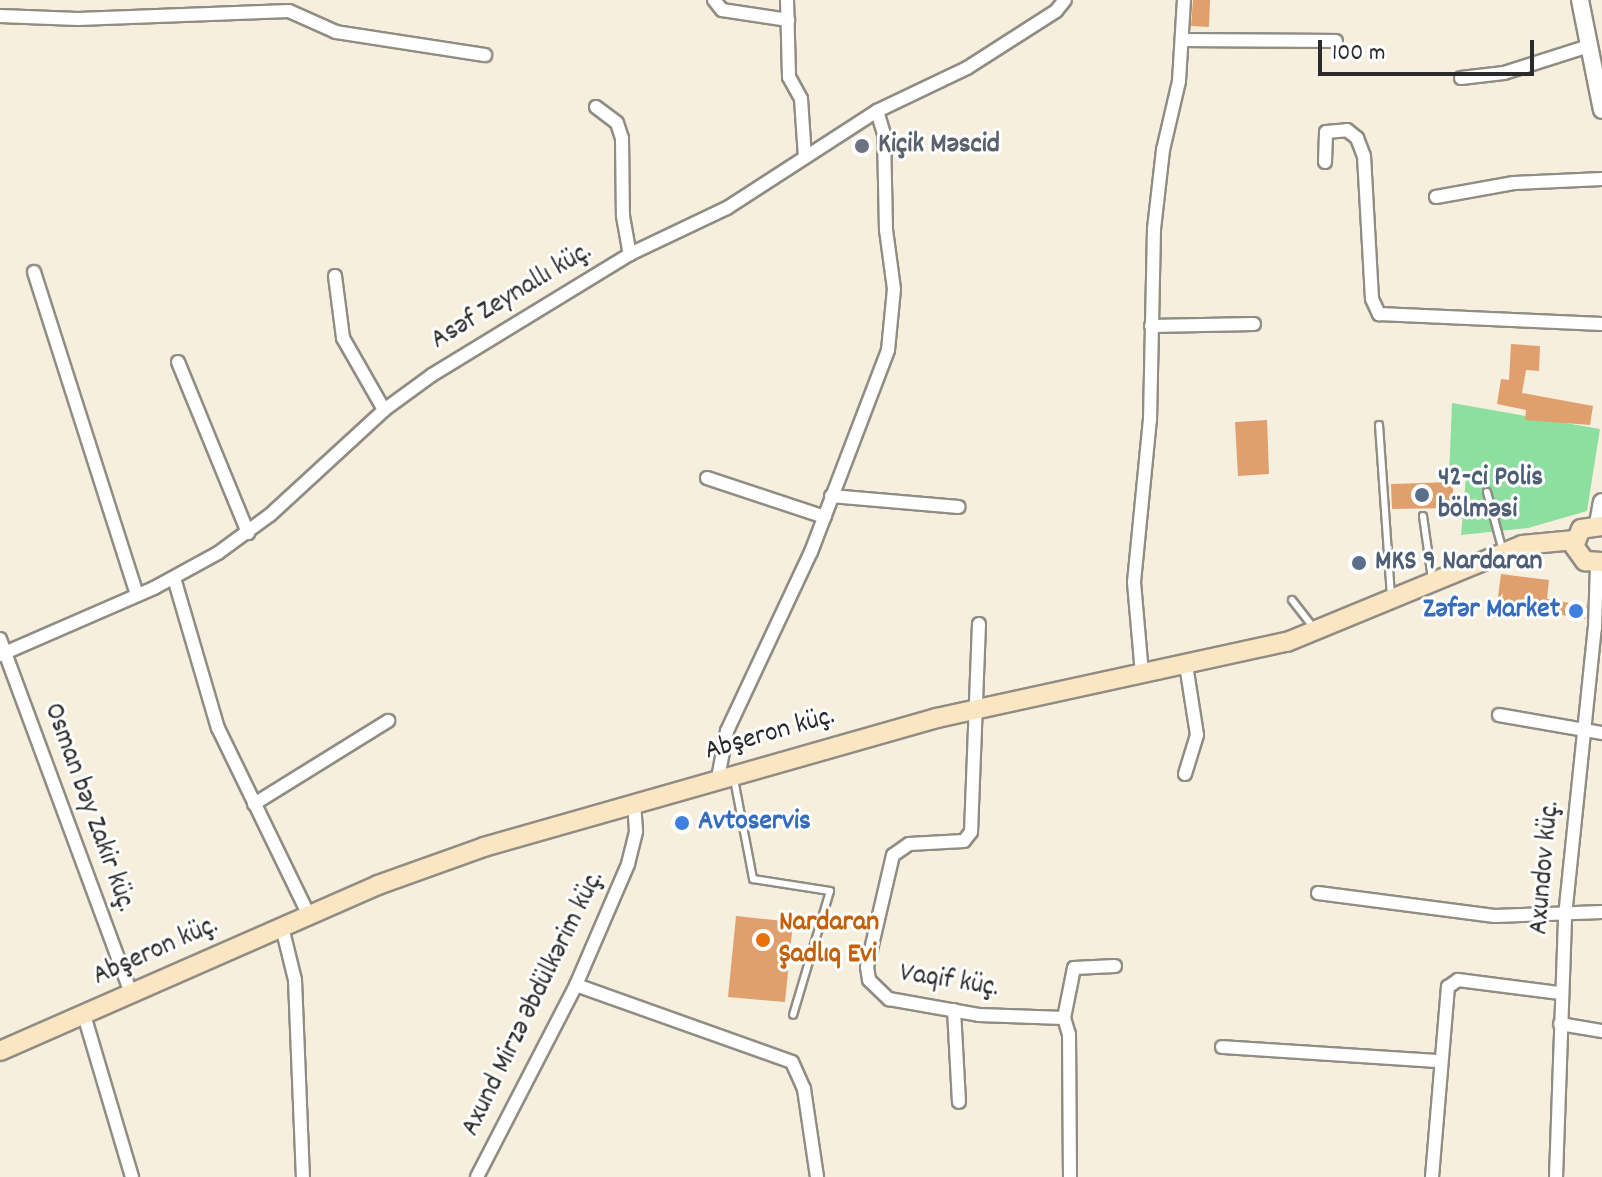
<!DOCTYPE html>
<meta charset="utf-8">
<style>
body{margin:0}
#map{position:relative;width:1602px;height:1177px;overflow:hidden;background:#f6efde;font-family:Dekko,sans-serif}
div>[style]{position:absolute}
.green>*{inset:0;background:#8ddfa0}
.building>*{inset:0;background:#e0a06d}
.roads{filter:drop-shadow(2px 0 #908d84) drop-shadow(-2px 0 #908d84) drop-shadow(0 2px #908d84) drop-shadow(0 -2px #908d84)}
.service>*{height:6px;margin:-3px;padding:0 3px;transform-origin:3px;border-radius:3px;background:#fff}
.minor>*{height:12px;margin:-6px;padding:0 6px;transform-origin:6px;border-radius:6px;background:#fff}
.tertiary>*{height:16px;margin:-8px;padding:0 8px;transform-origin:8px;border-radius:8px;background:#fff}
.secondary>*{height:18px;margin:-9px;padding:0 9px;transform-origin:9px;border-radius:9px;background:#fbe6c4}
.dots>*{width:22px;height:22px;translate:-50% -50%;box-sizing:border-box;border:4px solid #fff;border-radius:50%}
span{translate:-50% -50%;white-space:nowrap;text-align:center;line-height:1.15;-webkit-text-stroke:6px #fff;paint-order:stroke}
.worship-label{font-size:28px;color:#5b616d;font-weight:700}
.left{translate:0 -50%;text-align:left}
.street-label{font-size:28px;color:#2b2b2b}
.service-label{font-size:28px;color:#4e5e75;font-weight:700}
.shop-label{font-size:28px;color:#366cbe;font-weight:700}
.right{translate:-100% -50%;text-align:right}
.food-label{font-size:28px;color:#c56008;font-weight:700}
.scale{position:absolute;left:1318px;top:40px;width:216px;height:36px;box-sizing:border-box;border:4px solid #2b2b2b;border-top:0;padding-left:10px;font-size:24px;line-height:28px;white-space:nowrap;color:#2b2b2b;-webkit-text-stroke:6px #fff;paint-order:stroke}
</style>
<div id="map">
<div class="green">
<i style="clip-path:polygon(1452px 403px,1600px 429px,1587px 511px,1528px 528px,1461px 535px,1466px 477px,1449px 476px)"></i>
</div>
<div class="building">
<i style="clip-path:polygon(1193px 0,1210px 0,1209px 27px,1191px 26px)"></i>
<i style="clip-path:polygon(1511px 344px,1540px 346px,1539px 371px,1526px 370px,1522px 393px,1593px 406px,1590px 425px,1525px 420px,1526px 410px,1497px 404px,1501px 379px,1509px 380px)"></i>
<i style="clip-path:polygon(1267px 420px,1269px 474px,1238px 476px,1235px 422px)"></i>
<i style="clip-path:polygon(1453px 482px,1453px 508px,1392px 509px,1391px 484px)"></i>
<i style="clip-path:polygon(1501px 574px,1549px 580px,1547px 599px,1587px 606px,1585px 619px,1497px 604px)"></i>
<i style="clip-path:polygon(736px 916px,793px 922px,785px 1002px,728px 997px)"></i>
</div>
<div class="roads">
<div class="service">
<i style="left:1379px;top:425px;width:171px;rotate:86deg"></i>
<i style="left:1487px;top:492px;width:58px;rotate:75deg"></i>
<i style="left:1423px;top:516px;width:64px;rotate:81.9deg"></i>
<i style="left:1292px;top:600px;width:37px;rotate:52deg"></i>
<i style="left:734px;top:779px;width:102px;rotate:79.2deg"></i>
<i style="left:753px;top:879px;width:78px;rotate:8.9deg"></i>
<i style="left:830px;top:891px;width:129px;rotate:106.6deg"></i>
</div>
<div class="minor">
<i style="left:714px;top:0;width:13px;rotate:51deg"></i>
<i style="left:722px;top:10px;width:67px;rotate:8.6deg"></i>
<i style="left:787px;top:0;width:77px;rotate:88.5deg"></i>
<i style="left:789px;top:77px;width:25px;rotate:61deg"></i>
<i style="left:801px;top:99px;width:58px;rotate:86.1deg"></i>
<i style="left:0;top:16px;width:78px;rotate:2.2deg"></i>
<i style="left:78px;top:19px;width:211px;rotate:-2.2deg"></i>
<i style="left:289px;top:11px;width:51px;rotate:24.1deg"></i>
<i style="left:336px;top:32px;width:151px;rotate:8.8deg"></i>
<i style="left:1183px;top:40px;width:153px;rotate:0.4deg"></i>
<i style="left:1461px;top:78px;width:43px;rotate:-6.6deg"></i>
<i style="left:1504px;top:73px;width:89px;rotate:-17.6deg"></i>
<i style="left:596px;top:107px;width:26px;rotate:37deg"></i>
<i style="left:617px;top:123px;width:16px;rotate:72deg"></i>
<i style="left:622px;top:138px;width:78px;rotate:89.3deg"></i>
<i style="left:623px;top:216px;width:39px;rotate:80deg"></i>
<i style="left:1325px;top:162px;width:30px;rotate:-88deg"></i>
<i style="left:1326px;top:132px;width:21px;rotate:-5deg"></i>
<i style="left:1347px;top:130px;width:13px;rotate:39deg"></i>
<i style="left:1357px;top:138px;width:19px;rotate:69deg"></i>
<i style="left:1364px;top:156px;width:143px;rotate:86.8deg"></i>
<i style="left:1372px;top:299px;width:17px;rotate:65deg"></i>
<i style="left:1379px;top:314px;width:223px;rotate:2.6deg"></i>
<i style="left:1436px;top:197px;width:79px;rotate:-10.2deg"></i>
<i style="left:1514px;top:183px;width:88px;rotate:-2.6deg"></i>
<i style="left:34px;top:272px;width:339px;rotate:72.3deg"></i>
<i style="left:335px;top:276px;width:63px;rotate:82.6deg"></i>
<i style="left:343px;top:338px;width:83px;rotate:60.3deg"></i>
<i style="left:1151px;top:326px;width:103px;rotate:-1.1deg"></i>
<i style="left:178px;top:362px;width:185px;rotate:67.7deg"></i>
<i style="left:707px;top:478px;width:124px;rotate:18.3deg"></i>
<i style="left:831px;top:496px;width:128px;rotate:4.9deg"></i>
<i style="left:174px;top:578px;width:156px;rotate:73.7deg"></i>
<i style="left:218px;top:728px;width:208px;rotate:64.1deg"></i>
<i style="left:979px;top:624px;width:208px;rotate:92.2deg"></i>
<i style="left:971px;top:832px;width:11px;rotate:128deg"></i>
<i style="left:964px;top:841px;width:55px;rotate:176.9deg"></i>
<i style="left:909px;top:844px;width:19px;rotate:145deg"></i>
<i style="left:893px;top:855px;width:115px;rotate:103.1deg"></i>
<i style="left:867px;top:967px;width:13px;rotate:81deg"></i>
<i style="left:869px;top:980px;width:28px;rotate:44deg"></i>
<i style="left:889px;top:999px;width:91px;rotate:10.1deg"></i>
<i style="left:979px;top:1015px;width:85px;rotate:2deg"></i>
<i style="left:1064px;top:1018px;width:17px;rotate:73deg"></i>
<i style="left:1069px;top:1034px;width:143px;rotate:89.6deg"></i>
<i style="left:0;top:639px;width:378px;rotate:69.7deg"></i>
<i style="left:0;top:655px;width:168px;rotate:-23.5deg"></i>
<i style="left:154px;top:588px;width:73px;rotate:-28.7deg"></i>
<i style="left:218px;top:553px;width:64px;rotate:-36.2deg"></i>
<i style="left:270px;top:515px;width:155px;rotate:-42.6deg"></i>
<i style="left:384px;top:410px;width:59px;rotate:-36.1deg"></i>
<i style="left:432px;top:375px;width:232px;rotate:-31.4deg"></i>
<i style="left:630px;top:254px;width:107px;rotate:-25.4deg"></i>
<i style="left:727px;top:208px;width:179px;rotate:-32.9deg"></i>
<i style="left:877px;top:111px;width:100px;rotate:-25.5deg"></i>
<i style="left:967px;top:68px;width:106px;rotate:-32.6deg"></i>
<i style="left:1056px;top:11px;width:14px;rotate:-51deg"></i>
<i style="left:1142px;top:674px;width:92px;rotate:-95deg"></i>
<i style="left:1134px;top:582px;width:163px;rotate:-84.4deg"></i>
<i style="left:1150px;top:420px;width:191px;rotate:-88.8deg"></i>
<i style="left:1154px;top:229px;width:80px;rotate:-83.5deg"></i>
<i style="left:1163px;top:150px;width:71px;rotate:-76.9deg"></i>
<i style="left:1179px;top:81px;width:81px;rotate:-86.5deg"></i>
<i style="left:1499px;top:715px;width:105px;rotate:9.9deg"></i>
<i style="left:1185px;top:774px;width:41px;rotate:-72.9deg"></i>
<i style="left:1197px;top:735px;width:71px;rotate:-98.9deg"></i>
<i style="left:718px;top:778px;width:48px;rotate:-79.2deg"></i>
<i style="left:727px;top:731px;width:198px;rotate:-64.9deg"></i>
<i style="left:811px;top:552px;width:216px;rotate:-69.1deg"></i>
<i style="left:888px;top:350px;width:61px;rotate:-84.4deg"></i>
<i style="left:894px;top:289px;width:60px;rotate:-97.7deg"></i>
<i style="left:886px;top:230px;width:96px;rotate:-91.2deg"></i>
<i style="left:884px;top:134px;width:24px;rotate:-107deg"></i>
<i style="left:254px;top:804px;width:158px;rotate:-31.8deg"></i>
<i style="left:1318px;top:893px;width:178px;rotate:7.4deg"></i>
<i style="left:1495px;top:916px;width:107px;rotate:-2.1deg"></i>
<i style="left:282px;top:927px;width:55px;rotate:76.2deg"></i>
<i style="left:295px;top:980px;width:197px;rotate:87.7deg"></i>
<i style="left:576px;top:985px;width:229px;rotate:19.6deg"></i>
<i style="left:792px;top:1062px;width:30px;rotate:66deg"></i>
<i style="left:804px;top:1089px;width:89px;rotate:81.6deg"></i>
<i style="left:954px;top:1010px;width:92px;rotate:86.9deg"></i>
<i style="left:84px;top:1015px;width:169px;rotate:73.5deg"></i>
<i style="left:1064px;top:1018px;width:51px;rotate:-78.7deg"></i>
<i style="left:1074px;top:968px;width:41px;rotate:-2.8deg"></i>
<i style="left:1560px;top:1024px;width:43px;rotate:9.5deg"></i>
<i style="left:1222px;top:1047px;width:217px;rotate:3.7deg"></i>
<i style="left:477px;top:1177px;width:216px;rotate:-62.7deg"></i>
<i style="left:576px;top:985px;width:132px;rotate:-66.7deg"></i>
<i style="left:628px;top:864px;width:34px;rotate:-76deg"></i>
<i style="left:636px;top:831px;width:28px;rotate:-94deg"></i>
<i style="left:1432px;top:1177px;width:191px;rotate:-85.2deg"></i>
<i style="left:1448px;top:987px;width:12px;rotate:-35deg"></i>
<i style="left:1458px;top:980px;width:103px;rotate:7.3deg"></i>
<i style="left:1556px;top:1177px;width:261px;rotate:-88deg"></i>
<i style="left:1565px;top:916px;width:290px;rotate:-84.1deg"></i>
<i style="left:1595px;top:628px;width:65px;rotate:-88.2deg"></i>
</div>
<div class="tertiary">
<i style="left:1580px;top:0;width:112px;rotate:78.7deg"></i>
<i style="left:1598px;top:524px;width:22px;rotate:-80deg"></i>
</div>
<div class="secondary">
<i style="left:1602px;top:526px;width:21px;rotate:172deg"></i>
<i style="left:1581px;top:529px;width:18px;rotate:112deg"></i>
<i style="left:1574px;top:546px;width:19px;rotate:54deg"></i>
<i style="left:1585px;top:561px;width:17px;rotate:3deg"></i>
<i style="left:0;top:1051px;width:413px;rotate:-23.7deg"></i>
<i style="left:378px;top:885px;width:113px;rotate:-19.7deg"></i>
<i style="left:484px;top:847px;width:471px;rotate:-15.9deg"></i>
<i style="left:937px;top:718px;width:358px;rotate:-12.3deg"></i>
<i style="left:1287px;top:642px;width:254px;rotate:-22.4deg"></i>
<i style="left:1522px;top:545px;width:53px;rotate:-5.4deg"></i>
</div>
</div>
<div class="dots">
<i style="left:862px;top:146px;background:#6b7280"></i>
<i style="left:1422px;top:495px;background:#5c6f8a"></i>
<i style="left:1359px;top:563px;background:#5c6f8a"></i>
<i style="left:1576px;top:611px;background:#3f7fe0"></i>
<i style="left:682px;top:823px;background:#3f7fe0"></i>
<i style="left:763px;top:940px;background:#e8710a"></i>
</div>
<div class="worship-label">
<span class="left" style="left:878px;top:146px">Kiçik Məscid</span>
</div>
<div class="street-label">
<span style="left:512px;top:297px;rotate:-31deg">Asəf Zeynallı küç.</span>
<span style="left:770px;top:735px;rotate:-16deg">Abşeron küç.</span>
<span style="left:88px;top:808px;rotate:70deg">Osman bəy Zakir küç.</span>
<span style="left:1546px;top:868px;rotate:-85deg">Axundov küç.</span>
<span style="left:156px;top:952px;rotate:-24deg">Abşeron küç.</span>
<span style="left:949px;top:982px;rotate:9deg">Vaqif küç.</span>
<span style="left:534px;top:1004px;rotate:-64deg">Axund Mirzə Əbdülkərim küç.</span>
</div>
<div class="service-label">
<span class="left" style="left:1438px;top:495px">42-ci Polis<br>bölməsi</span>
<span class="left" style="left:1375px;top:563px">MKS 9 Nardaran</span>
</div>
<div class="shop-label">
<span class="right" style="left:1560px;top:611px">Zəfər Market</span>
<span class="left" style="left:698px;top:823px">Avtoservis</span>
</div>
<div class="food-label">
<span class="left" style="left:779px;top:940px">Nardaran<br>Şadlıq Evi</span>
</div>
<div class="scale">100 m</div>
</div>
